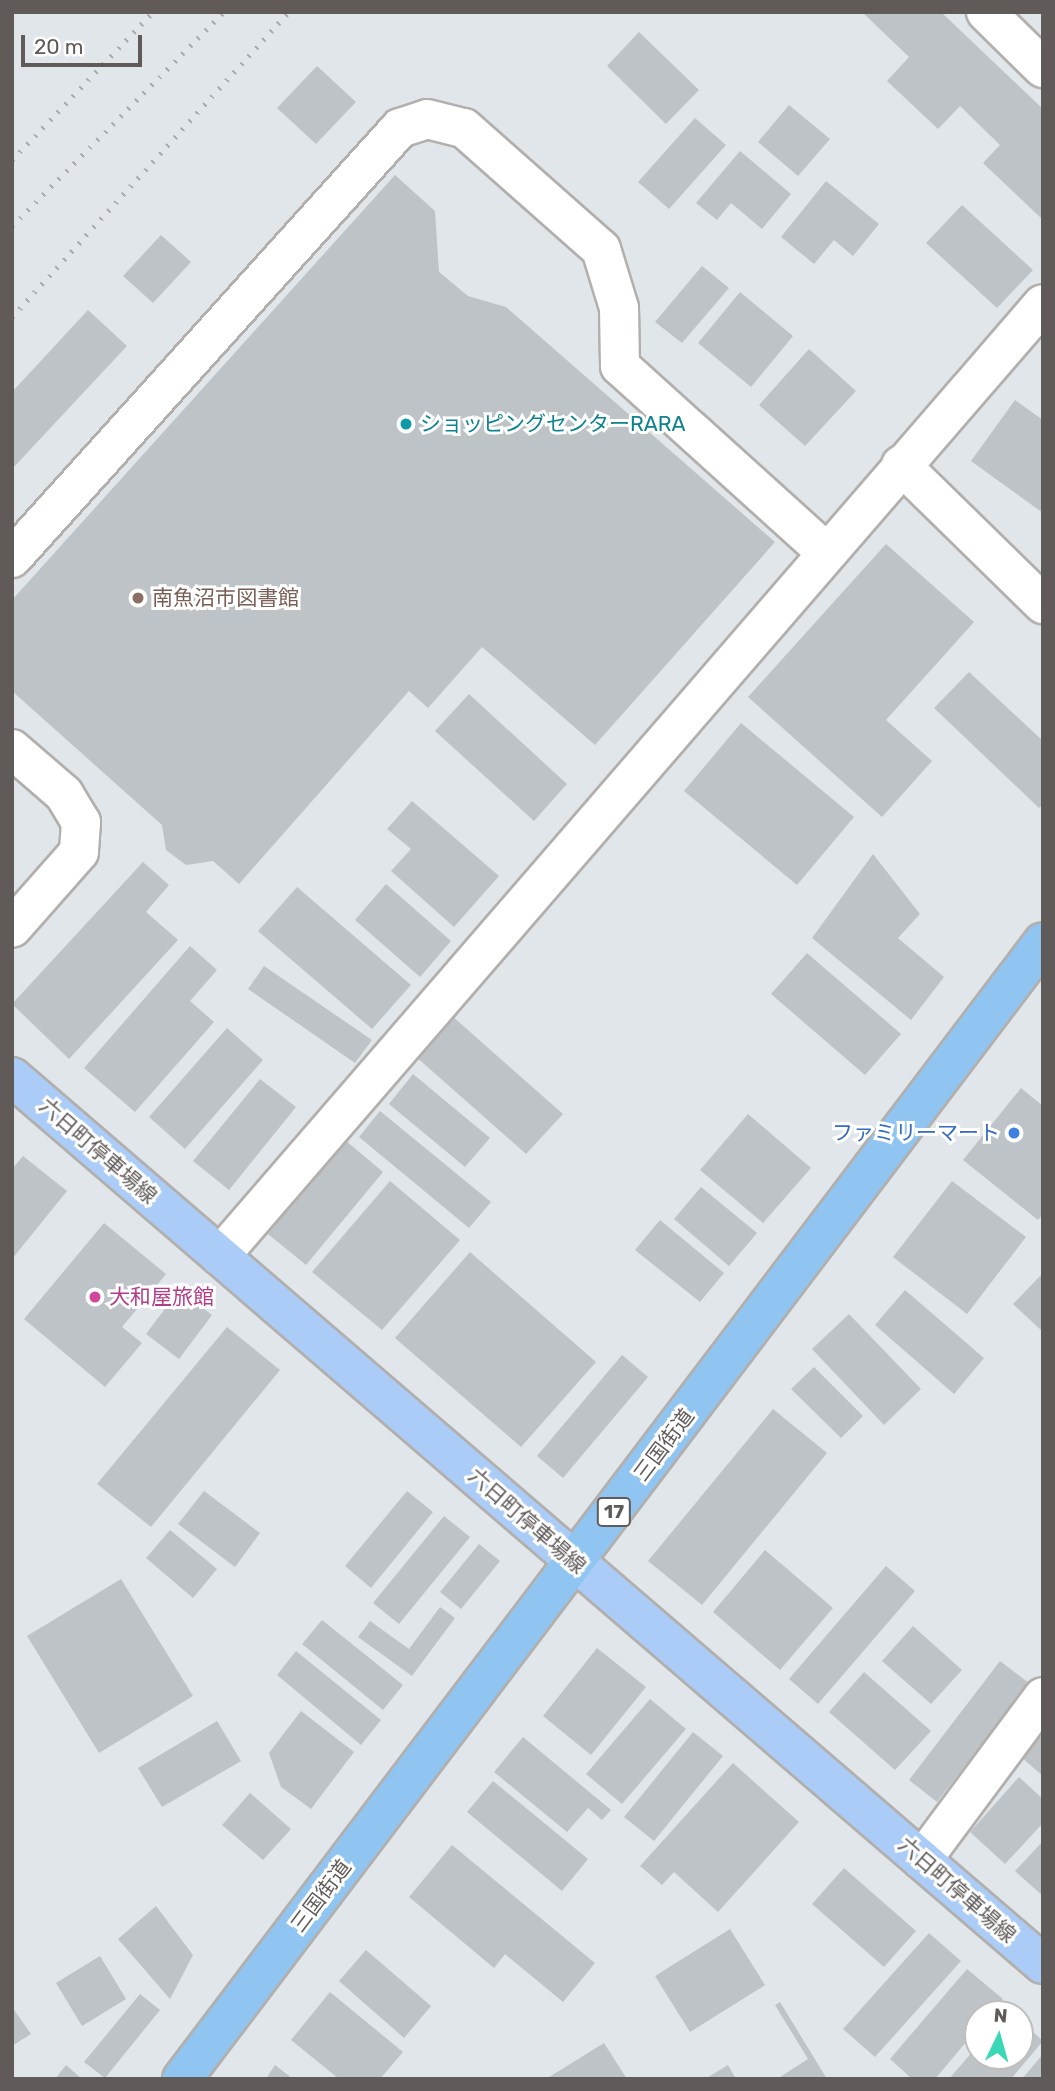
<!DOCTYPE html>
<meta charset="utf-8">
<style>
body{margin:0}
#map{position:relative;width:1055px;height:2091px;overflow:hidden;background:#e1e6eb;font-family:Rubik,"Noto Sans JP",sans-serif}
div>[style]{position:absolute}
.building>*{inset:0;background:#bdc3c6}
.roads{filter:drop-shadow(2px 0 #b2afac) drop-shadow(-2px 0 #b2afac) drop-shadow(0 2px #b2afac) drop-shadow(0 -2px #b2afac)}
.minor>*{height:38px;margin:-19px;padding:0 19px;transform-origin:19px;border-radius:19px;background:#fff}
.major>*{height:38px;margin:-19px;padding:0 19px;transform-origin:19px;border-radius:19px;background:#aaccf7}
.highway>*{height:38px;margin:-19px;padding:0 19px;transform-origin:19px;border-radius:19px;background:#90c5f2}
.rail>*{height:5px;margin-top:-2.5px;transform-origin:0;background:repeating-linear-gradient(90deg,#aeadad 0 2px,transparent 0 11px)}
.dots>*{width:19px;height:19px;translate:-50% -50%;box-sizing:border-box;border:4px solid #fff;border-radius:50%}
span{translate:-50% -50%;white-space:nowrap;text-align:center;line-height:1.15;-webkit-text-stroke:6px #fff;paint-order:stroke}
.shield-label span{padding:2px 5px;background:#fff;border:2px solid;border-radius:5px;-webkit-text-stroke-width:0}
.shield-label{font-size:19px;color:#605b59;font-weight:700}
.culture-label{font-size:21px;color:#0d838f}
.left{translate:0 -50%;text-align:left}
.education-label{font-size:21px;color:#785e54}
.shop-label{font-size:21px;color:#366cbe}
.right{translate:-100% -50%;text-align:right}
.street-label{font-size:21px;color:#605b59}
.hotel-label{font-size:21px;color:#b23c85}
.frame{position:absolute;inset:0;border:14px solid #605b59;pointer-events:none}
.north{position:absolute;left:964px;top:2000px;width:70px;height:70px;box-sizing:border-box;background:#fff;border:2px solid #bfbdbd;border-radius:50%;rotate:5deg;font-size:19px;font-weight:700;line-height:28px;text-align:center;color:#605b59}
.north::after{content:'';display:block;margin:auto;width:24px;height:32px;background:#3ad8b7;clip-path:polygon(50% 0,100% 100%,50% 72%,0 100%)}
.scale{position:absolute;left:21px;top:35px;width:121px;height:32px;box-sizing:border-box;border:4px solid #605b59;border-top:0;padding-left:9px;font-size:21px;line-height:24px;white-space:nowrap;color:#605b59;-webkit-text-stroke:5px #fff;paint-order:stroke}
</style>
<div id="map">
<div class="building">
<i style="clip-path:polygon(862px 12px,941px 12px,1043px 109px,1043px 220px,983px 163px,1000px 145px,960px 106px,938px 129px,887px 81px,909px 57px)"></i>
<i style="clip-path:polygon(639px 32px,699px 90px,666px 124px,607px 66px)"></i>
<i style="clip-path:polygon(317px 66px,356px 102px,316px 144px,277px 108px)"></i>
<i style="clip-path:polygon(789px 105px,830px 139px,798px 176px,758px 142px)"></i>
<i style="clip-path:polygon(695px 118px,726px 145px,669px 209px,638px 182px)"></i>
<i style="clip-path:polygon(740px 151px,791px 194px,762px 229px,731px 203px,717px 220px,696px 203px)"></i>
<i style="clip-path:polygon(395px 175px,435px 211px,439px 272px,468px 296px,506px 307px,775px 542px,595px 745px,482px 647px,428px 708px,409px 691px,239px 884px,213px 861px,186px 865px,166px 850px,162px 825px,12px 691px,12px 600px)"></i>
<i style="clip-path:polygon(826px 181px,879px 224px,853px 256px,834px 240px,814px 264px,781px 237px)"></i>
<i style="clip-path:polygon(962px 205px,1033px 270px,997px 308px,926px 243px)"></i>
<i style="clip-path:polygon(161px 235px,191px 262px,153px 303px,123px 276px)"></i>
<i style="clip-path:polygon(702px 266px,729px 288px,682px 343px,655px 322px)"></i>
<i style="clip-path:polygon(740px 292px,793px 336px,751px 387px,698px 343px)"></i>
<i style="clip-path:polygon(88px 310px,127px 346px,12px 469px,12px 392px)"></i>
<i style="clip-path:polygon(809px 349px,856px 391px,805px 446px,759px 405px)"></i>
<i style="clip-path:polygon(1015px 400px,1043px 420px,1043px 513px,971px 461px)"></i>
<i style="clip-path:polygon(886px 544px,974px 622px,886px 720px,932px 761px,882px 817px,748px 697px)"></i>
<i style="clip-path:polygon(969px 672px,1043px 741px,1043px 804px,1039px 808px,934px 708px)"></i>
<i style="clip-path:polygon(469px 694px,567px 784px,534px 821px,435px 731px)"></i>
<i style="clip-path:polygon(741px 723px,854px 817px,797px 885px,684px 791px)"></i>
<i style="clip-path:polygon(412px 801px,499px 876px,454px 927px,391px 871px,411px 849px,387px 829px)"></i>
<i style="clip-path:polygon(873px 854px,920px 914px,898px 938px,944px 977px,911px 1020px,812px 938px)"></i>
<i style="clip-path:polygon(143px 862px,169px 885px,146px 912px,178px 940px,69px 1059px,12px 1004px)"></i>
<i style="clip-path:polygon(386px 884px,451px 941px,420px 977px,355px 920px)"></i>
<i style="clip-path:polygon(297px 887px,411px 985px,372px 1029px,258px 931px)"></i>
<i style="clip-path:polygon(190px 946px,217px 970px,190px 1001px,214px 1022px,135px 1112px,84px 1068px)"></i>
<i style="clip-path:polygon(807px 953px,901px 1034px,865px 1075px,771px 994px)"></i>
<i style="clip-path:polygon(264px 966px,372px 1040px,355px 1063px,248px 989px)"></i>
<i style="clip-path:polygon(451px 1015px,563px 1114px,526px 1154px,415px 1056px)"></i>
<i style="clip-path:polygon(227px 1028px,263px 1060px,185px 1149px,149px 1117px)"></i>
<i style="clip-path:polygon(413px 1074px,490px 1138px,465px 1167px,389px 1104px)"></i>
<i style="clip-path:polygon(260px 1079px,296px 1107px,229px 1190px,193px 1161px)"></i>
<i style="clip-path:polygon(1021px 1088px,1043px 1106px,1043px 1214px,1038px 1220px,963px 1160px)"></i>
<i style="clip-path:polygon(380px 1111px,491px 1202px,469px 1228px,359px 1137px)"></i>
<i style="clip-path:polygon(748px 1114px,811px 1168px,763px 1223px,700px 1170px)"></i>
<i style="clip-path:polygon(345px 1140px,383px 1172px,306px 1265px,268px 1234px)"></i>
<i style="clip-path:polygon(23px 1156px,67px 1191px,12px 1259px,12px 1169px)"></i>
<i style="clip-path:polygon(390px 1181px,460px 1240px,382px 1330px,312px 1272px)"></i>
<i style="clip-path:polygon(952px 1181px,1026px 1237px,967px 1314px,893px 1257px)"></i>
<i style="clip-path:polygon(701px 1187px,757px 1233px,729px 1266px,674px 1219px)"></i>
<i style="clip-path:polygon(660px 1220px,724px 1273px,700px 1302px,635px 1250px)"></i>
<i style="clip-path:polygon(104px 1223px,166px 1274px,122px 1327px,142px 1343px,105px 1387px,24px 1319px)"></i>
<i style="clip-path:polygon(470px 1252px,596px 1362px,521px 1447px,395px 1338px)"></i>
<i style="clip-path:polygon(1043px 1273px,1043px 1332px,1013px 1304px)"></i>
<i style="clip-path:polygon(179px 1290px,212px 1315px,179px 1359px,146px 1334px)"></i>
<i style="clip-path:polygon(905px 1290px,984px 1358px,954px 1394px,875px 1325px)"></i>
<i style="clip-path:polygon(849px 1314px,921px 1389px,884px 1425px,812px 1349px)"></i>
<i style="clip-path:polygon(227px 1327px,280px 1370px,151px 1527px,97px 1484px)"></i>
<i style="clip-path:polygon(622px 1355px,648px 1377px,563px 1478px,537px 1456px)"></i>
<i style="clip-path:polygon(814px 1367px,863px 1416px,841px 1438px,791px 1389px)"></i>
<i style="clip-path:polygon(773px 1409px,827px 1453px,702px 1605px,648px 1561px)"></i>
<i style="clip-path:polygon(204px 1491px,260px 1533px,235px 1567px,178px 1524px)"></i>
<i style="clip-path:polygon(407px 1491px,433px 1512px,371px 1588px,345px 1566px)"></i>
<i style="clip-path:polygon(444px 1516px,470px 1537px,399px 1624px,373px 1603px)"></i>
<i style="clip-path:polygon(170px 1530px,217px 1569px,193px 1598px,146px 1558px)"></i>
<i style="clip-path:polygon(479px 1544px,500px 1561px,461px 1609px,440px 1592px)"></i>
<i style="clip-path:polygon(765px 1550px,833px 1608px,780px 1670px,713px 1612px)"></i>
<i style="clip-path:polygon(886px 1566px,915px 1591px,818px 1704px,789px 1679px)"></i>
<i style="clip-path:polygon(121px 1579px,193px 1696px,99px 1753px,27px 1636px)"></i>
<i style="clip-path:polygon(440px 1607px,455px 1618px,412px 1676px,358px 1637px,370px 1621px,409px 1649px)"></i>
<i style="clip-path:polygon(322px 1620px,403px 1685px,383px 1710px,302px 1644px)"></i>
<i style="clip-path:polygon(913px 1626px,962px 1670px,931px 1704px,882px 1661px)"></i>
<i style="clip-path:polygon(597px 1648px,646px 1687px,591px 1755px,543px 1716px)"></i>
<i style="clip-path:polygon(296px 1651px,381px 1720px,361px 1745px,277px 1675px)"></i>
<i style="clip-path:polygon(1000px 1661px,1029px 1683px,937px 1802px,909px 1780px)"></i>
<i style="clip-path:polygon(864px 1672px,931px 1731px,895px 1770px,829px 1712px)"></i>
<i style="clip-path:polygon(650px 1699px,686px 1729px,622px 1804px,586px 1774px)"></i>
<i style="clip-path:polygon(301px 1711px,354px 1752px,311px 1809px,281px 1787px,269px 1753px)"></i>
<i style="clip-path:polygon(217px 1721px,241px 1761px,162px 1807px,138px 1768px)"></i>
<i style="clip-path:polygon(693px 1732px,723px 1756px,654px 1841px,624px 1817px)"></i>
<i style="clip-path:polygon(1043px 1732px,1043px 1776px,1021px 1757px)"></i>
<i style="clip-path:polygon(523px 1737px,611px 1810px,602px 1820px,588px 1808px,567px 1832px,494px 1772px)"></i>
<i style="clip-path:polygon(733px 1763px,799px 1822px,718px 1912px,674px 1872px,662px 1885px,640px 1866px)"></i>
<i style="clip-path:polygon(1019px 1777px,1043px 1799px,1043px 1823px,1005px 1864px,970px 1832px)"></i>
<i style="clip-path:polygon(493px 1781px,588px 1859px,562px 1891px,467px 1812px)"></i>
<i style="clip-path:polygon(250px 1793px,291px 1829px,263px 1860px,222px 1825px)"></i>
<i style="clip-path:polygon(1043px 1841px,1043px 1896px,1015px 1871px)"></i>
<i style="clip-path:polygon(452px 1845px,595px 1963px,563px 2002px,505px 1954px,494px 1968px,409px 1897px)"></i>
<i style="clip-path:polygon(844px 1868px,916px 1931px,884px 1967px,812px 1904px)"></i>
<i style="clip-path:polygon(156px 1906px,193px 1955px,170px 1999px,118px 1939px)"></i>
<i style="clip-path:polygon(730px 1929px,765px 1985px,690px 2032px,655px 1976px)"></i>
<i style="clip-path:polygon(929px 1933px,961px 1961px,875px 2057px,843px 2029px)"></i>
<i style="clip-path:polygon(366px 1950px,431px 2006px,404px 2038px,339px 1981px)"></i>
<i style="clip-path:polygon(100px 1956px,126px 1999px,82px 2026px,56px 1983px)"></i>
<i style="clip-path:polygon(967px 1969px,1003px 1999px,990px 2014px,978px 2014px,978px 2028px,935px 2079px,912px 2079px,890px 2059px)"></i>
<i style="clip-path:polygon(330px 1992px,403px 2052px,380px 2079px,339px 2079px,291px 2040px)"></i>
<i style="clip-path:polygon(140px 1994px,160px 2010px,105px 2078px,84px 2062px)"></i>
<i style="clip-path:polygon(780px 2002px,827px 2079px,777px 2079px,808px 2059px,775px 2005px)"></i>
<i style="clip-path:polygon(12px 2007px,31px 2034px,12px 2046px)"></i>
<i style="clip-path:polygon(1020px 2020px,1043px 2041px,1011px 2079px,949px 2079px,978px 2045px,978px 2056px,1020px 2056px)"></i>
<i style="clip-path:polygon(604px 2043px,627px 2079px,546px 2079px)"></i>
<i style="clip-path:polygon(1043px 2054px,1043px 2079px,1022px 2079px)"></i>
<i style="clip-path:polygon(66px 2065px,82px 2079px,55px 2079px)"></i>
<i style="clip-path:polygon(275px 2065px,293px 2079px,266px 2079px)"></i>
<i style="clip-path:polygon(728px 2065px,736px 2079px,705px 2079px)"></i>
</div>
<div class="roads">
<div class="minor">
<i style="left:986px;top:12px;width:80px;rotate:44.5deg"></i>
<i style="left:901px;top:465px;width:199px;rotate:44.4deg"></i>
<i style="left:12px;top:558px;width:579px;rotate:-47.94deg"></i>
<i style="left:400px;top:128px;width:28px;rotate:-18deg"></i>
<i style="left:427px;top:119px;width:38px;rotate:14deg"></i>
<i style="left:464px;top:128px;width:183px;rotate:41.5deg"></i>
<i style="left:601px;top:249px;width:62px;rotate:73deg"></i>
<i style="left:619px;top:308px;width:58px;rotate:89deg"></i>
<i style="left:620px;top:366px;width:278px;rotate:42.1deg"></i>
<i style="left:12px;top:749px;width:69px;rotate:40.9deg"></i>
<i style="left:64px;top:794px;width:33px;rotate:59deg"></i>
<i style="left:81px;top:822px;width:30px;rotate:94deg"></i>
<i style="left:79px;top:852px;width:101px;rotate:131.4deg"></i>
<i style="left:220px;top:1256px;width:1258px;rotate:-49.16deg"></i>
<i style="left:922px;top:1860px;width:203px;rotate:-53.4deg"></i>
</div>
<div class="major">
<i style="left:12px;top:1077px;width:1360px;rotate:40.71deg"></i>
</div>
<div class="highway">
<i style="left:182px;top:2079px;width:1426px;rotate:-52.86deg"></i>
</div>
</div>
<div class="rail">
<i style="left:12px;top:160px;width:204px;rotate:-46.4deg"></i>
<i style="left:12px;top:226px;width:301px;rotate:-45.3deg"></i>
<i style="left:12px;top:317px;width:412px;rotate:-47.8deg"></i>
</div>
<div class="dots">
<i style="left:406px;top:424px;background:#0f9aa8"></i>
<i style="left:138px;top:598px;background:#8d6e63"></i>
<i style="left:1014px;top:1133px;background:#3f7fe0"></i>
<i style="left:95px;top:1297px;background:#d1479c"></i>
</div>
<div class="shield-label">
<span style="left:614px;top:1512px">17</span>
</div>
<div class="culture-label">
<span class="left" style="left:420px;top:424px">ショッピングセンターRARA</span>
</div>
<div class="education-label">
<span class="left" style="left:152px;top:598px">南魚沼市図書館</span>
</div>
<div class="shop-label">
<span class="right" style="left:1000px;top:1133px">ファミリーマート</span>
</div>
<div class="street-label">
<span style="left:98px;top:1151px;rotate:41deg">六日町停車場線</span>
<span style="left:664px;top:1445px;rotate:-53deg">三国街道</span>
<span style="left:527px;top:1521px;rotate:41deg">六日町停車場線</span>
<span style="left:957px;top:1890px;rotate:41deg">六日町停車場線</span>
<span style="left:321px;top:1896px;rotate:-53deg">三国街道</span>
</div>
<div class="hotel-label">
<span class="left" style="left:109px;top:1297px">大和屋旅館</span>
</div>
<div class="frame"></div>
<div class="north">N</div>
<div class="scale">20 m</div>
</div>
